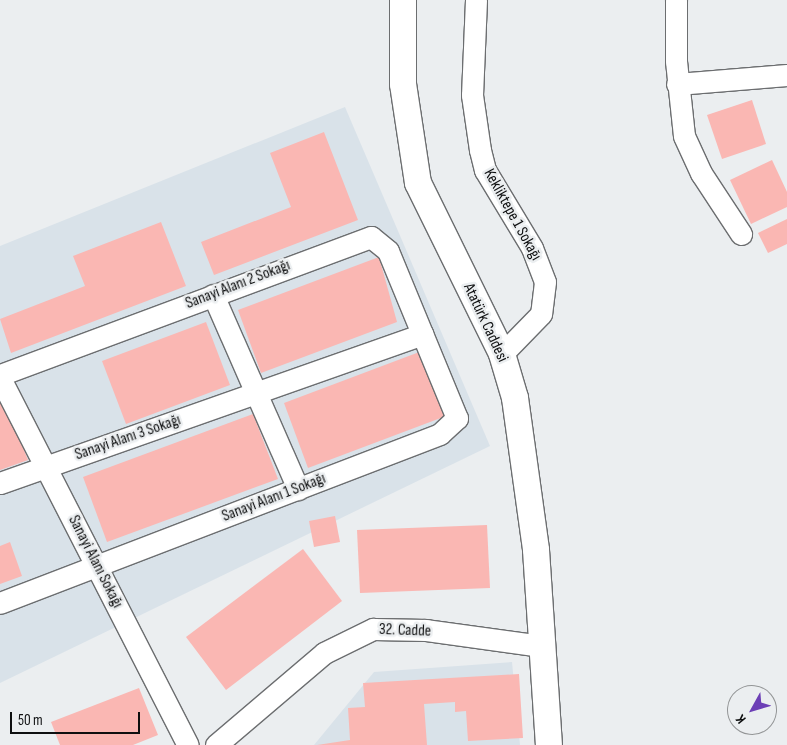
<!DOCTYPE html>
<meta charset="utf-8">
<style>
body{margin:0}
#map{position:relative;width:787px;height:745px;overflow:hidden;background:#ebeef0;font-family:"Sofia Sans Condensed",sans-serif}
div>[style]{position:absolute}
.built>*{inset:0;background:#d9e2e9}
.building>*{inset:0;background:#fab7b3}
.roads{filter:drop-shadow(1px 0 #6c6e70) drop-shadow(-1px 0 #6c6e70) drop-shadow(0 1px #6c6e70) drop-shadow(0 -1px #6c6e70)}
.minor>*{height:21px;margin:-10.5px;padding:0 10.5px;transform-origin:10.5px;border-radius:10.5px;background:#fff}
.major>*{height:26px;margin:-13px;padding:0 13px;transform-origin:13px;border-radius:13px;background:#fff}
span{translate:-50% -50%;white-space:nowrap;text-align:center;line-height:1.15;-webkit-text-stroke:5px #ebeef0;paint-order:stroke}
.street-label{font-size:16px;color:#0e0f10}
.north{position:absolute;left:727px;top:685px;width:50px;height:50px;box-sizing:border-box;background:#ebeef0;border:1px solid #939596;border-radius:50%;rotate:231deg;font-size:14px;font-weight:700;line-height:20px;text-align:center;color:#0e0f10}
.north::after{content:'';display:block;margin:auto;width:18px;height:22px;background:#6c3fb6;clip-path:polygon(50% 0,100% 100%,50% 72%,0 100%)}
.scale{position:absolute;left:10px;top:712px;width:130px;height:22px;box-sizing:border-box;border:2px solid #0e0f10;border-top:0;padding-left:6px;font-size:15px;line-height:18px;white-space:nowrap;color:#0e0f10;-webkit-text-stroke:4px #ebeef0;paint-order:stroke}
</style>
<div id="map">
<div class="built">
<i style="clip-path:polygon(345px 107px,490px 446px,0 683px,0 246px)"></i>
<i style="clip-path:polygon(512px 662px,520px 745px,314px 745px,374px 672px)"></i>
</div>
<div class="building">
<i style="clip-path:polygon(752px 100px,766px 144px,722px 159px,707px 115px)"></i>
<i style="clip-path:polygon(324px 132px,358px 220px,214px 275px,201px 242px,291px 207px,270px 153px)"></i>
<i style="clip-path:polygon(772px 160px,787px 192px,787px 207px,751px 224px,730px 180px)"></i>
<i style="clip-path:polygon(787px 219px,787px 244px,768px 253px,758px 233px)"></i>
<i style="clip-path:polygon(161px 222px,186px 286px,11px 353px,0 319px,85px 286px,73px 256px)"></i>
<i style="clip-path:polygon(379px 257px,397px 322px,261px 373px,238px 310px)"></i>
<i style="clip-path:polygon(206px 322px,230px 385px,126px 424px,102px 361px)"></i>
<i style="clip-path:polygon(422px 351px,446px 416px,308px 468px,284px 403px)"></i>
<i style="clip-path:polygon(2px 394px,28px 460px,0 470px,0 395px)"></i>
<i style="clip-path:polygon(253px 414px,278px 479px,107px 542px,83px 477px)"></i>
<i style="clip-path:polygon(335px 516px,340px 542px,314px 547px,309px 521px)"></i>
<i style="clip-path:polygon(487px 525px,490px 588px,360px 593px,357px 530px)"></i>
<i style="clip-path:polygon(10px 542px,22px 576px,0 584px,0 546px)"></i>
<i style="clip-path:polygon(303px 549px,342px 601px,226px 690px,186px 637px)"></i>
<i style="clip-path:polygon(519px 674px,523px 738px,468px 741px,466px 711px,455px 712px,455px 702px,424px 704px,427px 745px,317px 745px,350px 740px,348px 708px,365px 707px,363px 683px)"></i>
<i style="clip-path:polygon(139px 688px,158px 735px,133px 745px,60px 745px,51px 722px)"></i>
</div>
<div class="roads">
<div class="minor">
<i style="left:476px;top:0;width:95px;rotate:92.4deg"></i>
<i style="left:472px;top:95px;width:56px;rotate:81.7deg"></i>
<i style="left:480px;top:150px;width:21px;rotate:76deg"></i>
<i style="left:485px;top:170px;width:91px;rotate:58.9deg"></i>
<i style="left:532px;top:248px;width:36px;rotate:69deg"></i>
<i style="left:545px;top:282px;width:32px;rotate:97deg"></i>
<i style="left:541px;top:314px;width:56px;rotate:134.3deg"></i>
<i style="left:676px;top:0;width:61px;rotate:90deg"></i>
<i style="left:676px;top:61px;width:75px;rotate:83.9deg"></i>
<i style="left:684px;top:136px;width:41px;rotate:65.3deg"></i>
<i style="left:701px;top:173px;width:73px;rotate:56.7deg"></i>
<i style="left:677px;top:84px;width:110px;rotate:-4.7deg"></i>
<i style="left:213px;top:295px;width:212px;rotate:66.3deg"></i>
<i style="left:0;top:375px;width:396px;rotate:-20.4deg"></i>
<i style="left:371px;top:237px;width:22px;rotate:39deg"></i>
<i style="left:388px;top:251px;width:181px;rotate:67.6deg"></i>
<i style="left:457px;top:418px;width:23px;rotate:137deg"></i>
<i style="left:440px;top:434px;width:471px;rotate:159deg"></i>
<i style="left:0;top:378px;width:412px;rotate:62.9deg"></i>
<i style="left:0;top:483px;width:448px;rotate:-19.4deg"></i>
<i style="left:216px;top:745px;width:142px;rotate:-40.4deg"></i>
<i style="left:324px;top:653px;width:55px;rotate:-26.1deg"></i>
<i style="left:373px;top:629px;width:53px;rotate:1.1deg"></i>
<i style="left:426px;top:630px;width:117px;rotate:7.9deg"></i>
</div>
<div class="major">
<i style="left:403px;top:0;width:84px;rotate:90deg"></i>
<i style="left:403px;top:84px;width:100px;rotate:81.4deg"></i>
<i style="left:418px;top:183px;width:191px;rotate:63.8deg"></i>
<i style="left:502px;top:354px;width:46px;rotate:73.5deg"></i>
<i style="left:515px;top:398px;width:153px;rotate:82.1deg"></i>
<i style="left:536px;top:550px;width:195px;rotate:86.2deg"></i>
</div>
</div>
<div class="street-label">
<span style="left:512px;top:215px;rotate:61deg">Kekliktepe 1 Sokağı</span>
<span style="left:238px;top:285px;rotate:-21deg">Sanayi Alanı 2 Sokağı</span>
<span style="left:485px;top:323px;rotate:65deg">Atatürk Caddesi</span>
<span style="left:128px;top:438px;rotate:-19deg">Sanayi Alanı 3 Sokağı</span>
<span style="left:274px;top:498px;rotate:-21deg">Sanayi Alanı 1 Sokağı</span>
<span style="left:95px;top:562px;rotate:63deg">Sanayi Alanı Sokağı</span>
<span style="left:405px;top:631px;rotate:2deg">32. Cadde</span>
</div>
<div class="north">K</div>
<div class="scale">50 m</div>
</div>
